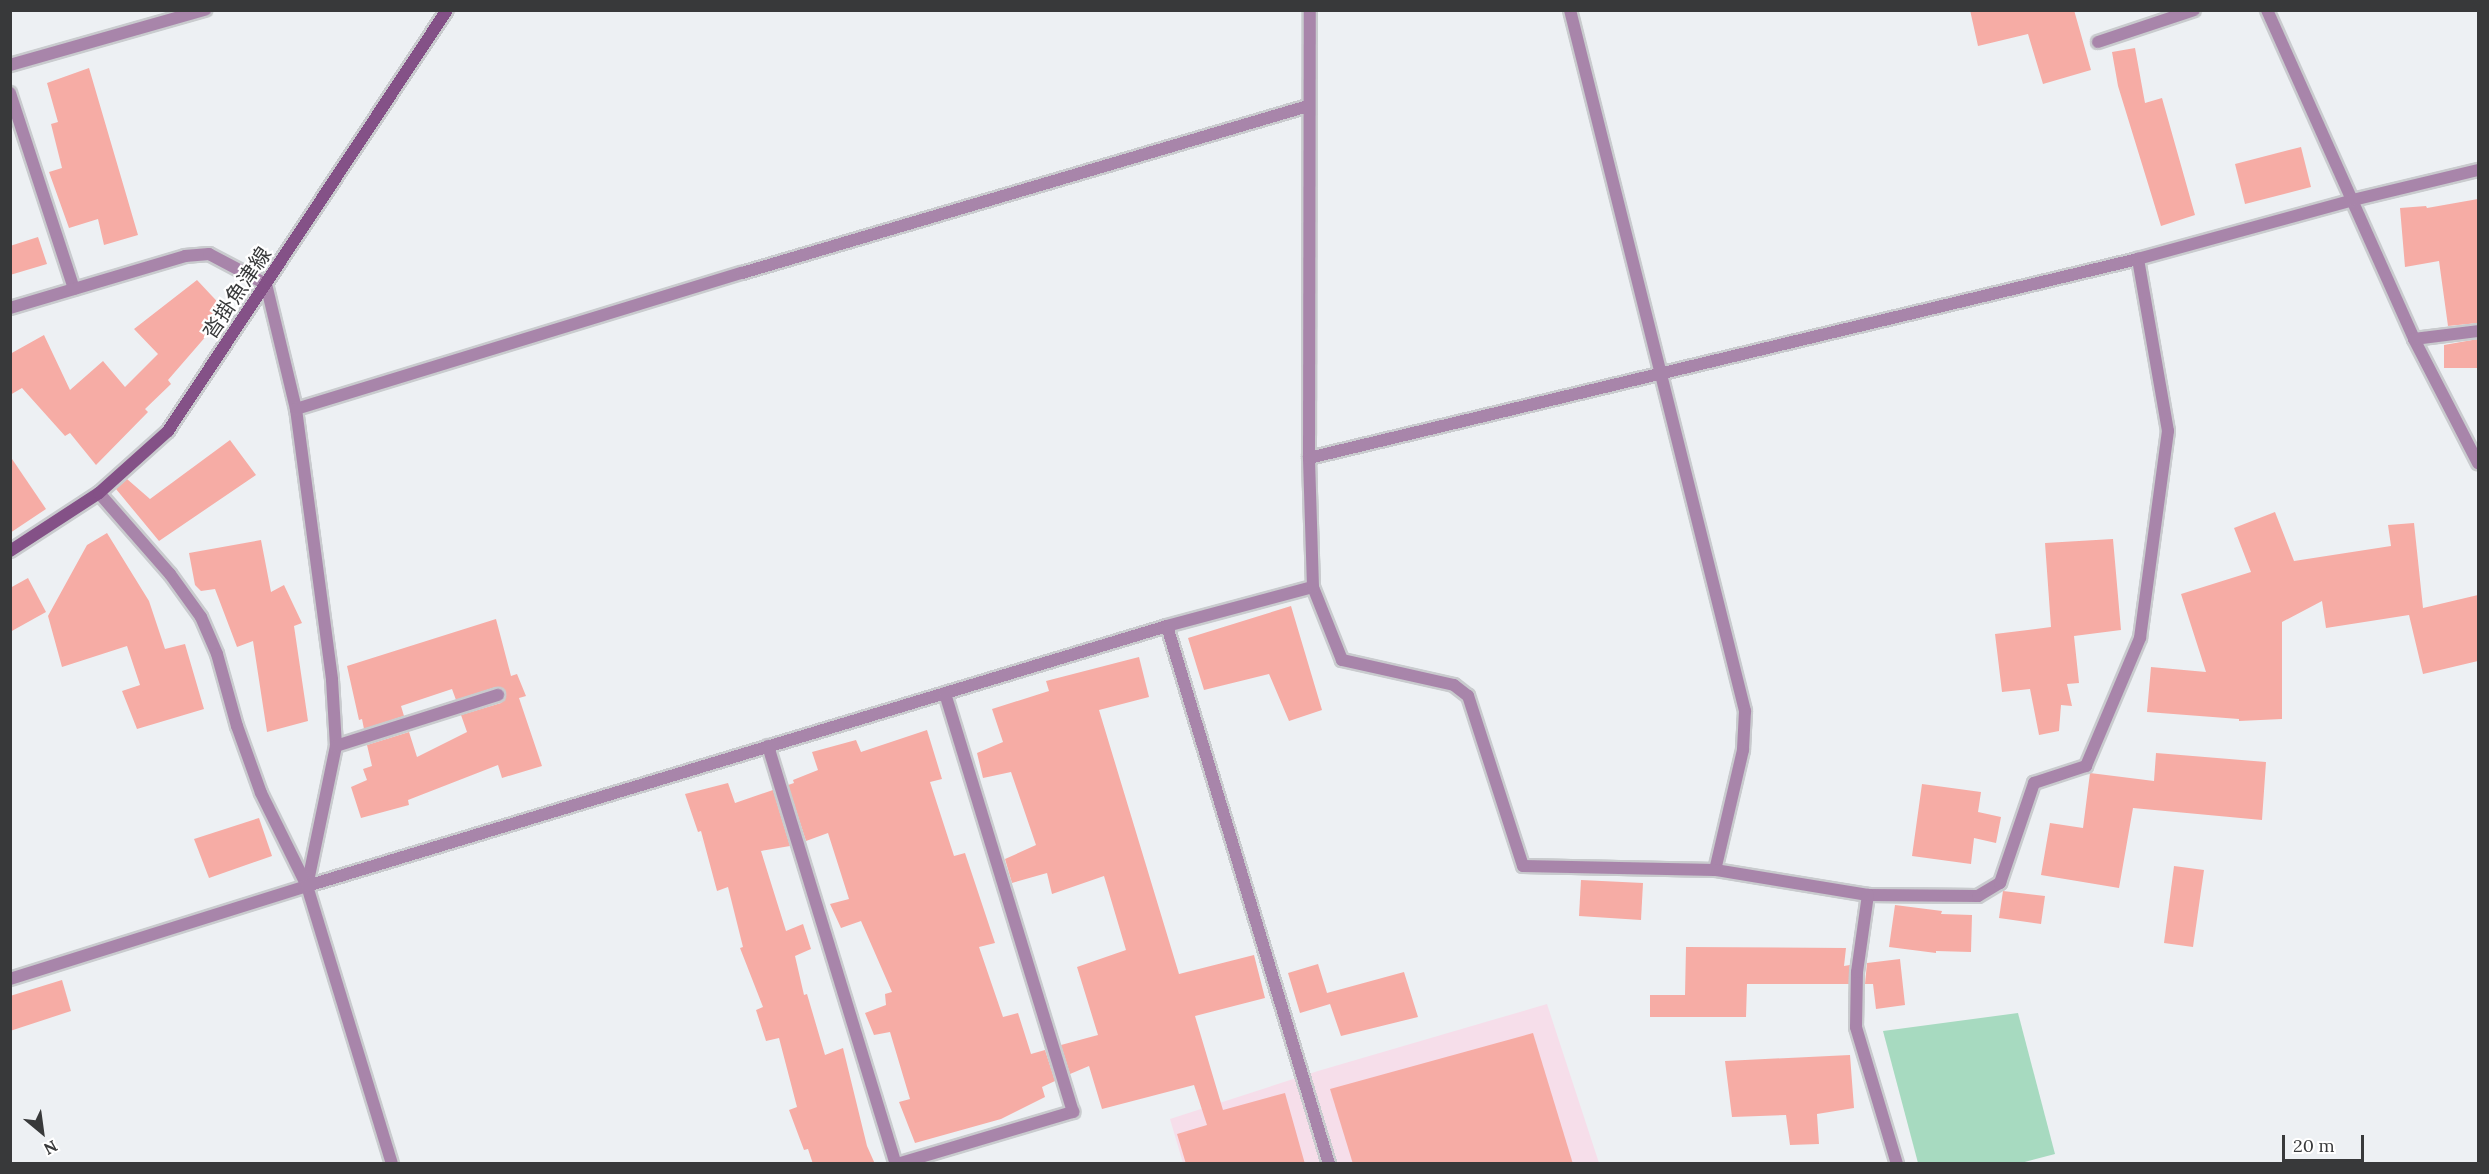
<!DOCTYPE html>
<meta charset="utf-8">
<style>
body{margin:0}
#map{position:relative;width:2489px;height:1174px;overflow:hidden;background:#edf0f3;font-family:Lora,"Noto Sans JP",serif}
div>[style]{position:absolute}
.industrial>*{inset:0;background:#f6deea}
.green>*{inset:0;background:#a7dac0}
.building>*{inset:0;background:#f6aca5}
.roads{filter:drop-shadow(2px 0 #c9cbce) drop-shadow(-2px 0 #c9cbce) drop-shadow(0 2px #c9cbce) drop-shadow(0 -2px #c9cbce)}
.minor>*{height:12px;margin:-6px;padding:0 6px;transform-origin:6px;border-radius:6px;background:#a885aa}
.secondary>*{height:12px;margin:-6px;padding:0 6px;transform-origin:6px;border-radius:6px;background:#845187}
span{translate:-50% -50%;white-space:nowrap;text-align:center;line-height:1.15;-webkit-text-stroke:4.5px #fff;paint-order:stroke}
.street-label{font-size:21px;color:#38393a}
.frame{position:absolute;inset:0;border:12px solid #38393a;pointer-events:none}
.north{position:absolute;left:12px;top:1102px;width:60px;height:60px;-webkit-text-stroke:4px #fff;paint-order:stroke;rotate:151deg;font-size:16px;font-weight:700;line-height:24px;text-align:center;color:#38393a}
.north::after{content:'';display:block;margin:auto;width:21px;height:27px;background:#38393a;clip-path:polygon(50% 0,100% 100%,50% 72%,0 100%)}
.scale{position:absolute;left:2282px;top:1135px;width:82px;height:27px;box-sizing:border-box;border:3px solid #38393a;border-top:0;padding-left:8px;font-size:18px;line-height:21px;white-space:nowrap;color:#38393a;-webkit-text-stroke:4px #fff;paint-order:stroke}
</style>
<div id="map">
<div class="industrial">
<i style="clip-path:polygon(1547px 1004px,1599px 1163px,1183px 1163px,1170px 1119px,1318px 1071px)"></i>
</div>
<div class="green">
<i style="clip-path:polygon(2018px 1013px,2055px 1154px,2021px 1163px,1918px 1163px,1883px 1031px)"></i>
</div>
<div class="building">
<i style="clip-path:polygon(1970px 10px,2074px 10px,2091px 70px,2043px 84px,2028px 34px,1978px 46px)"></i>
<i style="clip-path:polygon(2135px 48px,2145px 103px,2162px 98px,2195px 215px,2161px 226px,2118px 86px,2112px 52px)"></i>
<i style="clip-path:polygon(89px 68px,138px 235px,104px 245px,98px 219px,69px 228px,49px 172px,62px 168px,51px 124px,58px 122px,47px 83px)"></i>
<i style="clip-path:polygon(2301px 147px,2311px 187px,2245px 204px,2235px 164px)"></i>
<i style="clip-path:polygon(2478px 199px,2478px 323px,2448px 326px,2439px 261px,2405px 267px,2400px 208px,2426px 206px,2427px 208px)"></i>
<i style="clip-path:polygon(38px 237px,47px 264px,10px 275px,10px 246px)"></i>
<i style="clip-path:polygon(197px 280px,227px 312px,168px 380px,171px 384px,145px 409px,148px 412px,96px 465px,70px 433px,65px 436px,22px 388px,10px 395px,10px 354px,44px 335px,70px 390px,103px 361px,125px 387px,158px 354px,134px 329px)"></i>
<i style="clip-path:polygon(2478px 339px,2478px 368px,2444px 368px,2444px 345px)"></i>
<i style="clip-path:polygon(230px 440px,256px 475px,159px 541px,116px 489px,127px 479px,150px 499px)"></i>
<i style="clip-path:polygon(10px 456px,46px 509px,10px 533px)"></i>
<i style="clip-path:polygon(2275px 512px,2294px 561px,2391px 546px,2388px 525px,2414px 523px,2423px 608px,2478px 595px,2478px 661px,2423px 674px,2409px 615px,2326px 628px,2322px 601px,2282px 622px,2282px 719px,2239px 721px,2239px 719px,2147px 712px,2151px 667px,2206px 672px,2181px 594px,2251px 572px,2234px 528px)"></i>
<i style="clip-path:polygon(107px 533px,149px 601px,165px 649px,185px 644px,204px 709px,137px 729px,122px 691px,140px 685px,127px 646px,62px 667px,48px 616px,87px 545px)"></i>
<i style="clip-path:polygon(2113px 539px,2121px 630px,2074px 636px,2079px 683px,2067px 684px,2072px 706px,2061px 705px,2059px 731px,2039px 735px,2030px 689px,2002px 692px,1995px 634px,2051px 627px,2045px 543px)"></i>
<i style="clip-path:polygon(261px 540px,271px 592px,284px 585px,302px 623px,294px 626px,308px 721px,267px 732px,253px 641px,237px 647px,215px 589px,201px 591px,195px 585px,189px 553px)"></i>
<i style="clip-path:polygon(28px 578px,46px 612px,10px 632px,10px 588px)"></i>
<i style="clip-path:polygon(1291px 606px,1322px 710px,1289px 721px,1269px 674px,1204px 690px,1188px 638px)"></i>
<i style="clip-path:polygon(496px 619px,511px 676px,517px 674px,526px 696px,519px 698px,542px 766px,502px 778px,498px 765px,408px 800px,409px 805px,361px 818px,351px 787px,367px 780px,363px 769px,372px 766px,367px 745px,409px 732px,417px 757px,467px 732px,461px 715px,501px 703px,506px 693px,503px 689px,496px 687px,456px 700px,452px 689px,401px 706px,404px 716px,364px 729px,362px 719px,359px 720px,347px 666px)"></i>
<i style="clip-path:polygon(1139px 657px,1149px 697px,1099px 710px,1179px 974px,1254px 955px,1265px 998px,1195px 1016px,1223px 1110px,1285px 1093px,1305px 1164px,1186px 1164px,1177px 1134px,1207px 1125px,1194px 1085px,1102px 1109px,1089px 1066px,1070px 1074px,1061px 1045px,1098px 1035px,1077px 967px,1126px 950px,1104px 876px,1052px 894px,1047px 873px,1012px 883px,1005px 859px,1036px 845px,1011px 772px,983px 778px,977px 753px,1003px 742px,992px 709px,1049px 691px,1046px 681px)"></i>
<i style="clip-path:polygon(927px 730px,942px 779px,930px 782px,954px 856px,965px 853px,995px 943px,979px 947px,1003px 1017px,1018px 1013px,1031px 1054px,1045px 1050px,1055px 1081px,1042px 1087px,1045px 1097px,1001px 1119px,915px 1143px,899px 1102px,910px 1099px,890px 1032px,874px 1035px,865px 1013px,886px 1005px,885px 994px,892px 992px,861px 921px,841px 928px,830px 904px,849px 899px,828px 833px,806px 841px,788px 785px,794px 783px,793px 780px,818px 770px,812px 752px,856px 740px,861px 752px)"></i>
<i style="clip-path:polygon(2156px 753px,2266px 762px,2262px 820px,2133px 808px,2119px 888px,2041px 875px,2050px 823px,2083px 828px,2090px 773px,2154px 781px)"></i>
<i style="clip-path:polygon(728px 783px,735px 803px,773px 790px,790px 846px,761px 851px,786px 931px,803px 924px,811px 949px,795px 956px,804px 995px,807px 994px,825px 1055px,843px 1048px,867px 1146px,875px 1164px,813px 1164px,808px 1149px,804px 1150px,789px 1110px,797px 1107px,779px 1038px,766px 1041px,756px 1010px,763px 1007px,740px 948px,743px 947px,728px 887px,717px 891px,701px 831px,698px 832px,685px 794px)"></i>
<i style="clip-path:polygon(1922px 784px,1981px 792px,1978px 812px,2001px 817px,1996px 843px,1974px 838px,1971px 864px,1912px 856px)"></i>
<i style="clip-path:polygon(259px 818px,272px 856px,209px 878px,194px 839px)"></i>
<i style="clip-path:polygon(2174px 866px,2204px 870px,2193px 947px,2164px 943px)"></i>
<i style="clip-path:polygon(1581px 880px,1643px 883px,1641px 920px,1579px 916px)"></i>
<i style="clip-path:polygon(2003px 891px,2045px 896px,2041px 924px,1999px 918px)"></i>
<i style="clip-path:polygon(1895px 905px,1942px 911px,1941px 914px,1972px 915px,1971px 952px,1936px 951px,1936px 953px,1889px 947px)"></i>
<i style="clip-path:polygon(1686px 947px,1846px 948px,1844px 966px,1850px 965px,1849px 984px,1747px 984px,1746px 1017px,1650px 1017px,1650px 995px,1685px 995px)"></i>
<i style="clip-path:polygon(1900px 959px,1905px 1005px,1876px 1009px,1873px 984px,1865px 984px,1867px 963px)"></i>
<i style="clip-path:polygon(1318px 964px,1327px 993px,1404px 972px,1418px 1017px,1341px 1036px,1330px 1004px,1300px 1013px,1288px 973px)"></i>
<i style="clip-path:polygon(62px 980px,71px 1011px,10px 1031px,10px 996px)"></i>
<i style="clip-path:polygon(1533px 1033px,1573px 1164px,1353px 1164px,1330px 1089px)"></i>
<i style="clip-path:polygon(1850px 1055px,1854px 1108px,1817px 1114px,1819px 1144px,1790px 1145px,1786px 1115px,1732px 1117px,1725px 1061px)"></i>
</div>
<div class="roads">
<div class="minor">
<i style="left:1570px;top:10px;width:723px;rotate:75.98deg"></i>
<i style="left:1745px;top:711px;width:39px;rotate:93deg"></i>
<i style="left:1743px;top:750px;width:123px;rotate:103.1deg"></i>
<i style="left:2267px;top:10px;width:360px;rotate:65.9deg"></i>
<i style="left:2414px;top:339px;width:140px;rotate:62.7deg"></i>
<i style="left:2098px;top:42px;width:101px;rotate:-18.4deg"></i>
<i style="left:10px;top:65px;width:203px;rotate:-15.8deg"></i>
<i style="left:10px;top:93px;width:206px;rotate:71.9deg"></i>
<i style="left:10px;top:308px;width:183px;rotate:-16.5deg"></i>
<i style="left:185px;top:256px;width:24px;rotate:-5deg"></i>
<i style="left:209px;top:254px;width:64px;rotate:27.8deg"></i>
<i style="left:266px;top:284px;width:129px;rotate:76.5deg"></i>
<i style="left:296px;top:409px;width:273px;rotate:82.4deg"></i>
<i style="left:332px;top:680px;width:66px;rotate:86.5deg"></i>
<i style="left:336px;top:746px;width:143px;rotate:101.7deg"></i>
<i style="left:2414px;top:339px;width:64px;rotate:-7.1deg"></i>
<i style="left:296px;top:409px;width:466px;rotate:-17deg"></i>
<i style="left:742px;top:273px;width:590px;rotate:-16.44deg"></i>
<i style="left:1309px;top:458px;width:448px;rotate:-89.9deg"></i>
<i style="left:99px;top:493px;width:108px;rotate:48.8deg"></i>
<i style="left:170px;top:574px;width:53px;rotate:54.2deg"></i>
<i style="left:201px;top:617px;width:40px;rotate:66.6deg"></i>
<i style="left:217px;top:654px;width:75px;rotate:74.5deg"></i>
<i style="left:237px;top:726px;width:71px;rotate:70.3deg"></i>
<i style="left:261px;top:793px;width:104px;rotate:63.7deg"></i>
<i style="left:307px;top:886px;width:291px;rotate:73deg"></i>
<i style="left:1167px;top:626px;width:562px;rotate:73.24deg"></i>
<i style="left:336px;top:746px;width:170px;rotate:-17.5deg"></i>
<i style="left:768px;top:746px;width:437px;rotate:73deg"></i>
<i style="left:1868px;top:895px;width:110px;rotate:0.5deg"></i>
<i style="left:1978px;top:896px;width:26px;rotate:-31deg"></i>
<i style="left:2000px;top:883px;width:106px;rotate:-71.2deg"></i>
<i style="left:2034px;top:783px;width:55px;rotate:-18.1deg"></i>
<i style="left:2086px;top:766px;width:139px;rotate:-67.1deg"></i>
<i style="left:2140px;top:638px;width:209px;rotate:-82.3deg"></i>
<i style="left:2168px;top:431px;width:175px;rotate:-99.9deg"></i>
<i style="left:10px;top:979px;width:311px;rotate:-17.4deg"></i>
<i style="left:307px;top:886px;width:898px;rotate:-16.82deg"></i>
<i style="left:1167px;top:626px;width:151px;rotate:-15deg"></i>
<i style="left:897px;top:1164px;width:184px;rotate:-16.5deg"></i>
<i style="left:1073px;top:1112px;width:438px;rotate:-107deg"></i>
<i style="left:1897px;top:1164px;width:143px;rotate:-106.7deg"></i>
<i style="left:1856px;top:1027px;width:55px;rotate:-89deg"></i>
<i style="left:1857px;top:972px;width:78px;rotate:-81.9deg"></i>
<i style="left:1868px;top:895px;width:155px;rotate:-170.7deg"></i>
<i style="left:1715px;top:870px;width:192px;rotate:-178.8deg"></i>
<i style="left:1523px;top:866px;width:179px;rotate:-107.9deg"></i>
<i style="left:1468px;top:696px;width:18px;rotate:-142deg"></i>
<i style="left:1454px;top:685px;width:115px;rotate:-167.4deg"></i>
<i style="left:1342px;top:660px;width:79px;rotate:-111.7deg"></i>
<i style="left:1313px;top:587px;width:129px;rotate:-91.8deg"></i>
<i style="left:1309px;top:458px;width:853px;rotate:-13.5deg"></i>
<i style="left:2138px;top:259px;width:223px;rotate:-15.3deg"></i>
<i style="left:2353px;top:200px;width:129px;rotate:-13.5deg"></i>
</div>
<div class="secondary">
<i style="left:10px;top:551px;width:106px;rotate:-33.1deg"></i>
<i style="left:99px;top:493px;width:93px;rotate:-41.9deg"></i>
<i style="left:168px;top:431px;width:505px;rotate:-56.47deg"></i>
</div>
</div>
<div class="street-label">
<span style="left:237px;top:293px;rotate:-56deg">沓掛魚津線</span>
</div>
<div class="frame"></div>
<div class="north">N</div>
<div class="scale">20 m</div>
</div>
